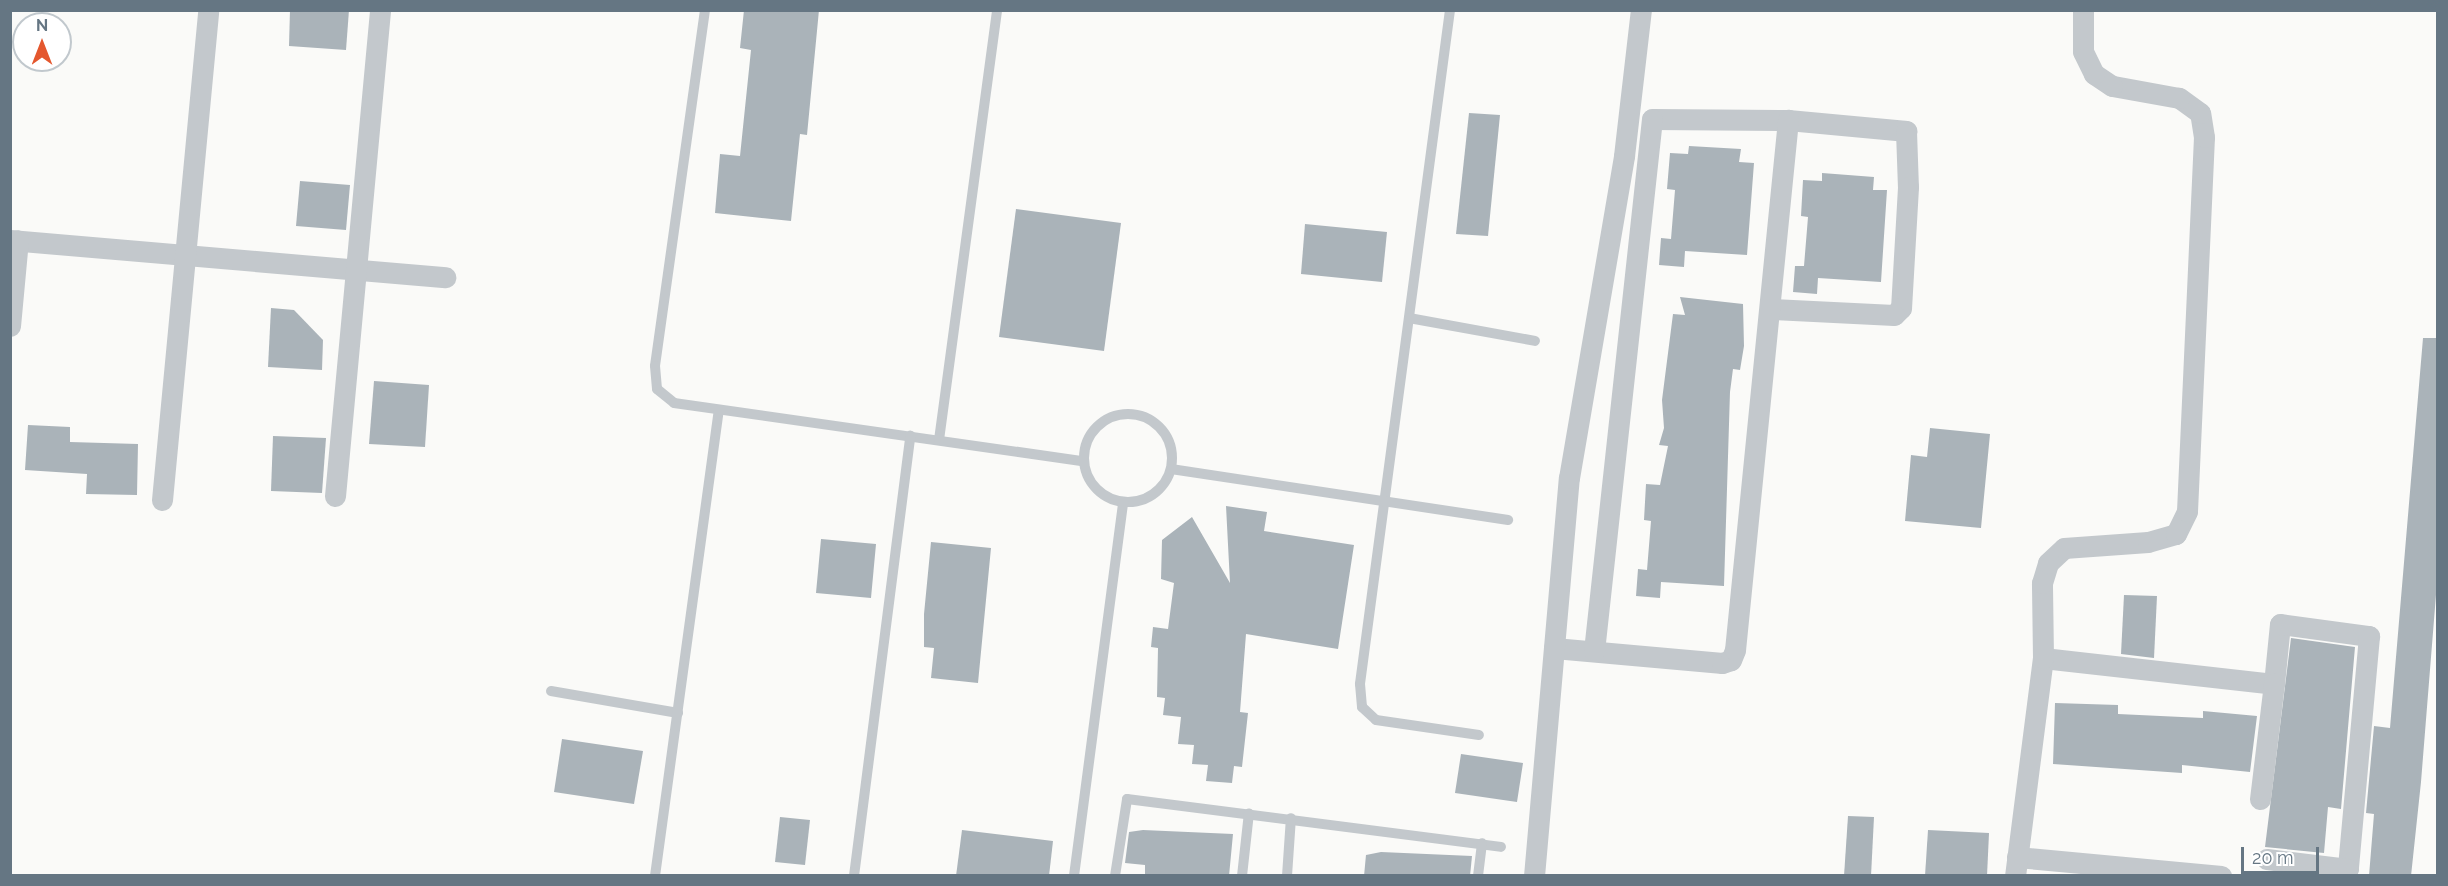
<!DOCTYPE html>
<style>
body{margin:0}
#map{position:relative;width:2448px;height:886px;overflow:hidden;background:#fafaf8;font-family:Raleway,sans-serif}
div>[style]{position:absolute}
.building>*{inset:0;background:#aab3b9}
.service>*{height:10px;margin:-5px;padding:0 5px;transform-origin:5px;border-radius:5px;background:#c3c8cc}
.service>.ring{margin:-5px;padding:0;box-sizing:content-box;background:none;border:10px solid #c3c8cc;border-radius:50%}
.minor>*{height:21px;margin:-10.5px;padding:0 10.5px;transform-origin:10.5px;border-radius:10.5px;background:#c3c8cc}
span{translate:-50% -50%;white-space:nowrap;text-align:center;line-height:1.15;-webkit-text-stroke:6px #fff;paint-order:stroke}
.frame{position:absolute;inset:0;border:12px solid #657683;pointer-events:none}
.north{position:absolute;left:12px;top:12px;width:60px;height:60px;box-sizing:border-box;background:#fff;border:2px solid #c1c8cd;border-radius:50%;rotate:0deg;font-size:16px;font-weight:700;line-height:24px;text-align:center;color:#657683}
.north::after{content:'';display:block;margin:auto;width:21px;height:27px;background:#e4572e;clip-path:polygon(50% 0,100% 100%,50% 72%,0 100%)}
.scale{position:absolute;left:2241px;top:847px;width:78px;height:27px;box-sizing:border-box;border:3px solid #657683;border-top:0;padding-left:8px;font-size:18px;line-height:21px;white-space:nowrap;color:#657683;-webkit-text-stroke:4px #fff;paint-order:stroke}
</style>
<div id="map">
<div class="building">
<i style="clip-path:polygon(290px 10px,349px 10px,346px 50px,289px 46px)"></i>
<i style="clip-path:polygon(744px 10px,819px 10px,807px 135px,800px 134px,791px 221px,715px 213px,720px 154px,740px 156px,751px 50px,740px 48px)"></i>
<i style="clip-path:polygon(1469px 113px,1500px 115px,1488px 236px,1456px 234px)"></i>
<i style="clip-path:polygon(1689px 146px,1741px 149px,1739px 162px,1754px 163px,1747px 255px,1685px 251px,1684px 267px,1659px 265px,1661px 238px,1671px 239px,1675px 190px,1667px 189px,1670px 153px,1688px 154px)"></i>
<i style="clip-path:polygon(1822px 173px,1874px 177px,1873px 190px,1887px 190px,1881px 282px,1818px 278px,1817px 294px,1793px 292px,1795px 266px,1804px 266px,1808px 217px,1801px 216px,1803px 180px,1822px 181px)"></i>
<i style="clip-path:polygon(300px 181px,350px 185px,346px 230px,296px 226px)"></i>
<i style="clip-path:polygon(1016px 209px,1121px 223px,1104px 351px,999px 337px)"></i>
<i style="clip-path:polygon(1305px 224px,1387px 232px,1382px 282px,1301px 274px)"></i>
<i style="clip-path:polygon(1680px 297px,1743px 304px,1744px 346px,1740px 370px,1733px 369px,1730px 392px,1724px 586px,1661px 582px,1660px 598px,1636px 596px,1638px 569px,1647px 570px,1651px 521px,1644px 520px,1646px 484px,1660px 485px,1668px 446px,1659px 445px,1664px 428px,1662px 400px,1673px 314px,1685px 315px)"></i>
<i style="clip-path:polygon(271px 308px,294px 310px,323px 340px,322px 370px,268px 367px)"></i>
<i style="clip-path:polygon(2423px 338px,2438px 338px,2438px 570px,2421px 782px,2411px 876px,2369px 876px,2374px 814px,2366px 813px,2374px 726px,2390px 728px)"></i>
<i style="clip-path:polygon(374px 381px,429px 385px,425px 447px,369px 444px)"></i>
<i style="clip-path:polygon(28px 425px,70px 427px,70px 442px,138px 444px,137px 495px,86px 494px,87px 474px,25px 470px)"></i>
<i style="clip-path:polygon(1930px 428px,1990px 434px,1981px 528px,1905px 521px,1911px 455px,1927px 457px)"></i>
<i style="clip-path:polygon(273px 436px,326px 438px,322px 493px,271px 491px)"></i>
<i style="clip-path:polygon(1226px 506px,1267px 512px,1264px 531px,1354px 545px,1338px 649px,1246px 634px,1240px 712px,1248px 713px,1242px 767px,1234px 766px,1232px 783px,1206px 781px,1208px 765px,1192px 764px,1194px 745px,1178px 744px,1181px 717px,1163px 715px,1165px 698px,1157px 697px,1158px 648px,1151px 647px,1153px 627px,1168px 629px,1174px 583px,1161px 579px,1162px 540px,1192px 517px,1230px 583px)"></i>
<i style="clip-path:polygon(821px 539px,876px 544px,871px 598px,816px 593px)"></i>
<i style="clip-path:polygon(931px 542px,991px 548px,978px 683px,931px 678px,934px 648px,924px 647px,924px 614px)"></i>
<i style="clip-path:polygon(2124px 595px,2157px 596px,2154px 658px,2121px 654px)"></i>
<i style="clip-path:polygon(2291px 638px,2355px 647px,2341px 809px,2328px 807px,2324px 853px,2265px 847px)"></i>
<i style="clip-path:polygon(2055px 703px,2118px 705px,2118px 714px,2203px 718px,2203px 711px,2257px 716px,2250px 772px,2182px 765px,2182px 773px,2053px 764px)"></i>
<i style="clip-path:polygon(562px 739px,643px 751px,634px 804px,554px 792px)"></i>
<i style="clip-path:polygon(1461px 754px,1523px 763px,1517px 802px,1455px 793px)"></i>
<i style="clip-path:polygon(1848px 816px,1874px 817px,1871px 876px,1844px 876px)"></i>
<i style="clip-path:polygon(780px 817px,810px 820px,805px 865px,775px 862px)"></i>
<i style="clip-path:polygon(962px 830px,1053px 841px,1049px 876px,956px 876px)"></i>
<i style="clip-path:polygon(1143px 830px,1233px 834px,1229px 876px,1145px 876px,1145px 865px,1125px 863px,1129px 832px)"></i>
<i style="clip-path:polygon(1928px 830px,1989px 833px,1987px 876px,1925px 876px)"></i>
<i style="clip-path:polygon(1381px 852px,1472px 856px,1470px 876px,1364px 876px,1366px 855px)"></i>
</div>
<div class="service">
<i style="left:705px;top:10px;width:359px;rotate:98deg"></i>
<i style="left:655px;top:366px;width:23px;rotate:85deg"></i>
<i style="left:657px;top:389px;width:22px;rotate:39deg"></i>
<i style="left:674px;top:403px;width:413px;rotate:8.1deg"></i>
<i style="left:1450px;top:10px;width:680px;rotate:97.61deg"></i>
<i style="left:1360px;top:684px;width:23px;rotate:85deg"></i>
<i style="left:1362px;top:707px;width:19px;rotate:43deg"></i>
<i style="left:1376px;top:720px;width:104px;rotate:8.3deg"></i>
<i style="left:1409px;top:318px;width:128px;rotate:10.3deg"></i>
<i class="ring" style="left:1084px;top:414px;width:78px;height:78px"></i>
<i style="left:939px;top:440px;width:434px;rotate:-82.3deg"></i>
<i style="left:1171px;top:469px;width:341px;rotate:8.6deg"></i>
<i style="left:551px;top:691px;width:129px;rotate:9.8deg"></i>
<i style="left:655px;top:876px;width:470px;rotate:-82.2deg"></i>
<i style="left:854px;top:876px;width:444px;rotate:-82.7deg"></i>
<i style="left:1074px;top:876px;width:377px;rotate:-82.5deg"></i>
<i style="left:1115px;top:876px;width:78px;rotate:-81.1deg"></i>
<i style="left:1127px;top:799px;width:377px;rotate:7.3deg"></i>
<i style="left:1242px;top:876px;width:63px;rotate:-83.7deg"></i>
<i style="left:1287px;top:876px;width:58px;rotate:-86.1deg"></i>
<i style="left:1478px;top:876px;width:33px;rotate:-83deg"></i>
</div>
<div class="minor">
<i style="left:1652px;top:119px;width:136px;rotate:0.4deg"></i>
<i style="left:1788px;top:120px;width:119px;rotate:5.3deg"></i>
<i style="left:1906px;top:131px;width:56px;rotate:88deg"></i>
<i style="left:1908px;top:187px;width:121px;rotate:93.3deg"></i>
<i style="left:1901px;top:308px;width:10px;rotate:135deg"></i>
<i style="left:1894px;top:315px;width:122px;rotate:-177.2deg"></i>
<i style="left:10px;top:240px;width:437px;rotate:4.9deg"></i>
<i style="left:10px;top:326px;width:86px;rotate:-84.7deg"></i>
<i style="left:335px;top:496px;width:488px;rotate:-84.7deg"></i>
<i style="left:162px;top:500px;width:492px;rotate:-84.6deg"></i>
<i style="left:1554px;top:648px;width:169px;rotate:5.1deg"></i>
<i style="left:1722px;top:663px;width:9px;rotate:-18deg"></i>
<i style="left:1731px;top:660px;width:11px;rotate:-68deg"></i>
<i style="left:1735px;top:650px;width:533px;rotate:-84.29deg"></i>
<i style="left:1594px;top:651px;width:535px;rotate:-83.78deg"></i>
<i style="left:2043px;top:658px;width:232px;rotate:6.4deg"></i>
<i style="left:2274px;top:684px;width:60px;rotate:-84.3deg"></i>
<i style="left:2280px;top:624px;width:90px;rotate:7.7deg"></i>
<i style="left:2369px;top:636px;width:234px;rotate:95.2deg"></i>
<i style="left:2348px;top:869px;width:82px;rotate:-173deg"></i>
<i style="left:2260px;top:799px;width:116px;rotate:-83.1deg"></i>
<i style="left:2017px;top:857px;width:205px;rotate:5.3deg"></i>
<i style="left:1534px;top:876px;width:400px;rotate:-85deg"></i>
<i style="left:1569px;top:478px;width:327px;rotate:-80.3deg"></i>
<i style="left:1624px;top:156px;width:147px;rotate:-83.4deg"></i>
<i style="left:2015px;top:876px;width:220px;rotate:-82.7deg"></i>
<i style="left:2043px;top:658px;width:75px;rotate:-90.8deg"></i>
<i style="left:2042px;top:583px;width:21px;rotate:-73deg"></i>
<i style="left:2048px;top:563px;width:22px;rotate:-43deg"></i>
<i style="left:2064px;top:548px;width:84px;rotate:-4.1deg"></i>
<i style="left:2148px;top:542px;width:29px;rotate:-16deg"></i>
<i style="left:2176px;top:534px;width:25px;rotate:-64deg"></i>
<i style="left:2187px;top:511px;width:374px;rotate:-87.4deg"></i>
<i style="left:2204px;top:137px;width:24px;rotate:-99deg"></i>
<i style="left:2200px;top:113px;width:26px;rotate:-144deg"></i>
<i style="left:2179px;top:98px;width:68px;rotate:-169.8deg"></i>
<i style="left:2112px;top:86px;width:22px;rotate:-146deg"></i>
<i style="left:2094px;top:74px;width:25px;rotate:-116deg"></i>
<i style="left:2083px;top:51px;width:41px;rotate:-90deg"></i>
</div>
<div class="frame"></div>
<div class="north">N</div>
<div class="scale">20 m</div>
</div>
